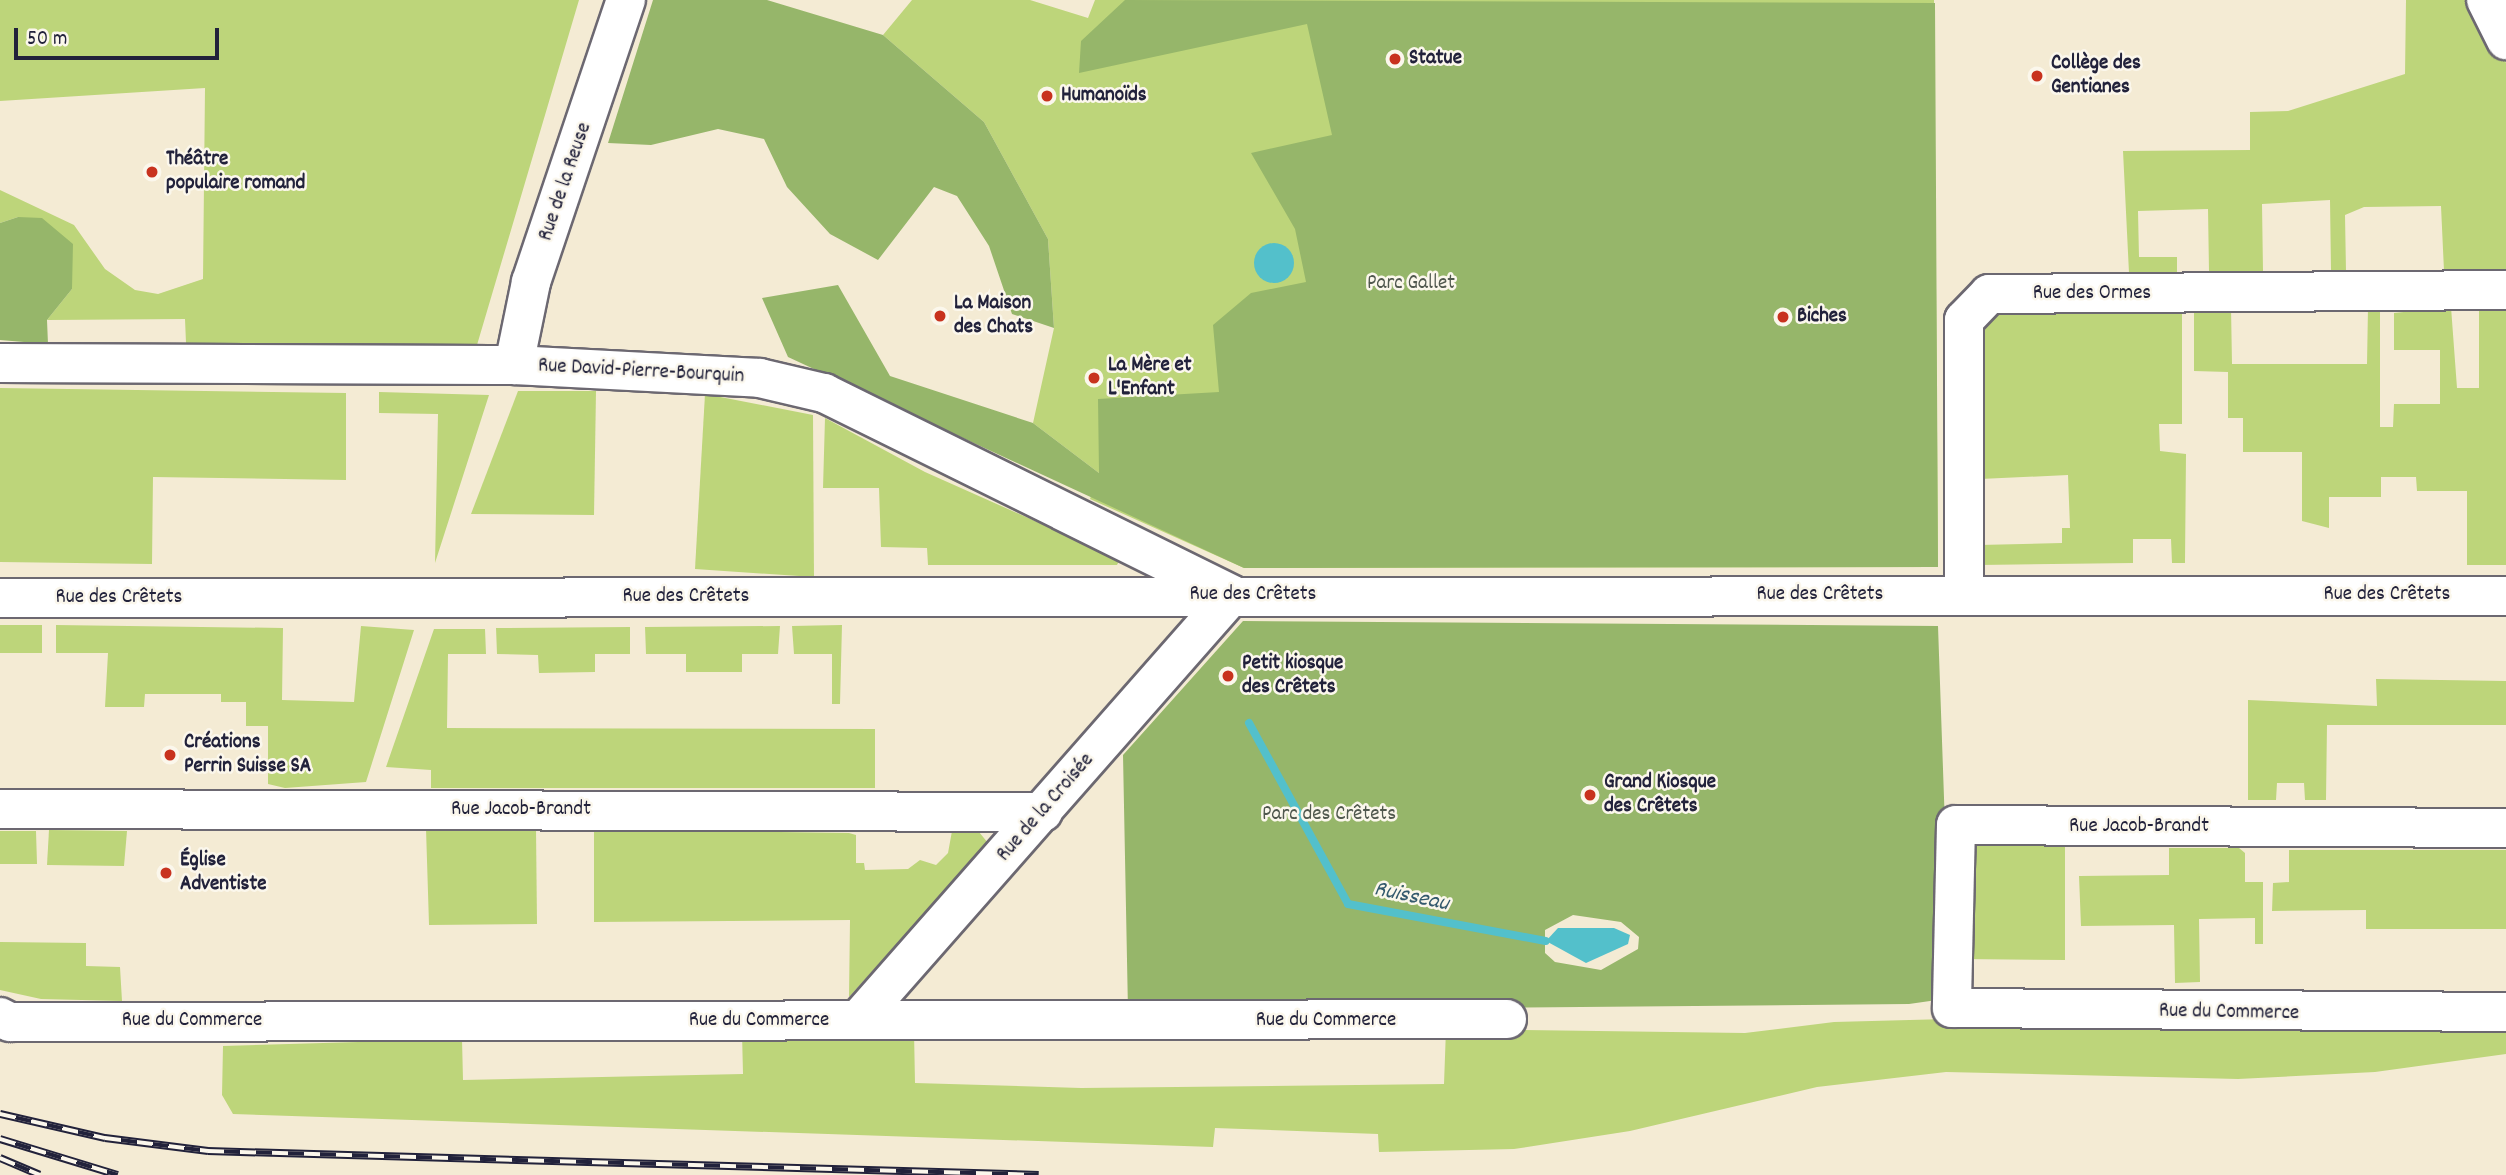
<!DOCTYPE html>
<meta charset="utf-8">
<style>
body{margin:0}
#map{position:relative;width:2506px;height:1175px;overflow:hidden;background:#f4ebd4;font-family:Dekko,sans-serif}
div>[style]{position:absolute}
.green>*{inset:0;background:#bdd57a}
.forest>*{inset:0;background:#96b66a}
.water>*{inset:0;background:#53c0cb}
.round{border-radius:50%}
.stream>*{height:8px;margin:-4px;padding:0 4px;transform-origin:4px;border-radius:4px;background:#53c0cb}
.roads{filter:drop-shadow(2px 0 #6c6871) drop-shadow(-2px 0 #6c6871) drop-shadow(0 2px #6c6871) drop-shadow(0 -2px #6c6871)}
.minor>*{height:38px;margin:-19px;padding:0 19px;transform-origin:19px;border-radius:19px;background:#fff}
.rail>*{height:8px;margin-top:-4px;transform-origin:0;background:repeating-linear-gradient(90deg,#fbf7ec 0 16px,#22223b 0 32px);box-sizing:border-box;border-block:2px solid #22223b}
.dots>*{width:19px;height:19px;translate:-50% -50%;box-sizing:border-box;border:4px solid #fbf7ec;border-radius:50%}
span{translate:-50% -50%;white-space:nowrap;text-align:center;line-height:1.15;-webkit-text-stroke:5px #fbf7ec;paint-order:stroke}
.poi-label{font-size:21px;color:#22223b;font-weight:700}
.left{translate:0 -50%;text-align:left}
.street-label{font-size:21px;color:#22223b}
.park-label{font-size:21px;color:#50584e}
.water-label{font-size:23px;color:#33596d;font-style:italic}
.scale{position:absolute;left:14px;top:28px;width:205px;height:32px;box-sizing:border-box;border:4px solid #22223b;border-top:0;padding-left:9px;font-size:21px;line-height:24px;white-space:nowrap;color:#22223b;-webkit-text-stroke:5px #fbf7ec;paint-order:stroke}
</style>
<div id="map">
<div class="green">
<i style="clip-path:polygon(0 0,579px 0,477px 345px,186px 343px,185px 319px,47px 320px,72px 289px,18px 217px,0 223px,0 190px,74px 225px,105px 269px,135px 290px,158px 294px,203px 279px,205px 88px,0 101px)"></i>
<i style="clip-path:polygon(912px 0,1030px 0,1088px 18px,1095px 0,1934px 0,1938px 567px,1244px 568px,1090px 499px,1099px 473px,1033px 423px,1054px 328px,1048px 239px,984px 122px,883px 35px)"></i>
<i style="clip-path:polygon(2406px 0,2475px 0,2506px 63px,2506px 271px,2444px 271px,2441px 206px,2364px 207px,2345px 215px,2346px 271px,2331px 270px,2330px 200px,2262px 204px,2263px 271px,2209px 271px,2208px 209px,2138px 211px,2139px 257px,2177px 257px,2177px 272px,2129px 273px,2123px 151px,2250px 150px,2250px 112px,2288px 111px,2405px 74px)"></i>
<i style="clip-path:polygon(2194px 306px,2231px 307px,2232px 364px,2367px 364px,2368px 307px,2380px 307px,2380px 427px,2393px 427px,2394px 404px,2440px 404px,2440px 350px,2394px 350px,2394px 313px,2451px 307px,2457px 388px,2479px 388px,2479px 308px,2506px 307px,2506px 565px,2467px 565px,2467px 491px,2417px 491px,2416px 477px,2381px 477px,2381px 497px,2329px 497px,2329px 528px,2302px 521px,2302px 452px,2243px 452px,2243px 418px,2228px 418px,2228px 372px,2194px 371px)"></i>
<i style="clip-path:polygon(2182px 307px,2182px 424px,2159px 424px,2160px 451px,2186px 454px,2185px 563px,2172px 563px,2171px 539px,2133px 539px,2133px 563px,1979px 565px,1979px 545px,2062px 543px,2062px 528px,2070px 528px,2068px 475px,1980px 479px,1982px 311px)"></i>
<i style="clip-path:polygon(0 388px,346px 393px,346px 480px,153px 477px,152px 564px,0 562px)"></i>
<i style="clip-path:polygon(518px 391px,596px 391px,594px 515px,471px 514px)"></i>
<i style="clip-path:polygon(379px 392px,489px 395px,435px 563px,438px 414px,379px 413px)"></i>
<i style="clip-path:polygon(705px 394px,813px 415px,814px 577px,695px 569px)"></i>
<i style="clip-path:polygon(825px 418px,925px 472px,1120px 559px,1117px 565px,928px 565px,927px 548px,881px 547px,879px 488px,823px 488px)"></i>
<i style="clip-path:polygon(0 625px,42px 625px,42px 653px,0 653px)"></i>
<i style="clip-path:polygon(56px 625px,283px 628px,282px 700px,354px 702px,361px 626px,414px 630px,366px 782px,285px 788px,268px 784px,268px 726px,246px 726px,246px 702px,221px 702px,221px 694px,145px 694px,144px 707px,105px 707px,108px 653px,56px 653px)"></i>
<i style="clip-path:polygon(842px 625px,840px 704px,832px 704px,832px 654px,794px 654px,792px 626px)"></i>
<i style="clip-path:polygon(780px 626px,778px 654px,742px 654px,742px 672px,686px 672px,686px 654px,646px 654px,645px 627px)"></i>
<i style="clip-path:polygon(630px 627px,630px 654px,595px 654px,595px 672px,539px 673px,538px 655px,497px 654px,496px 628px)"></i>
<i style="clip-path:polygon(434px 629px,485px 629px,486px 654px,448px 654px,447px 728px,875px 729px,875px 788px,431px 788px,431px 770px,386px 767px)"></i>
<i style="clip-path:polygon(2376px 679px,2506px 681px,2506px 725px,2327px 725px,2326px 800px,2305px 800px,2304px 783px,2277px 783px,2276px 800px,2248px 800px,2248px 700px,2377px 706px)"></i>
<i style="clip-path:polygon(426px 829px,536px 829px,537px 924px,429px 925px)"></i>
<i style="clip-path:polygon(594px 829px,849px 833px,856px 835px,856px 863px,864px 863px,865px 870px,908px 869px,920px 860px,936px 865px,948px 853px,952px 831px,979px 832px,988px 843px,849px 997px,850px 920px,594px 922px)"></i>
<i style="clip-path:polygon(49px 830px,127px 831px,124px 866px,47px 865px)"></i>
<i style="clip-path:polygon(0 831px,36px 831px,37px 864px,0 864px)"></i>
<i style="clip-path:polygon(1961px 832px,2065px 833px,2065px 960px,1961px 959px)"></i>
<i style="clip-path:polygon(2169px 848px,2239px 848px,2245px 853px,2245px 882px,2263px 882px,2263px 944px,2255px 944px,2255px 918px,2199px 919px,2200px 982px,2175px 983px,2174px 925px,2081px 926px,2079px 876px,2169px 875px)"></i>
<i style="clip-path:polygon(2289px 850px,2506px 850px,2506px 929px,2366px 929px,2366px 910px,2272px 911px,2273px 883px,2289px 882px)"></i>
<i style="clip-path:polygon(0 942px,86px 943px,86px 966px,120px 967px,122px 1001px,41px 999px,0 990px)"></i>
<i style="clip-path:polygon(1985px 1018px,2506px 1020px,2506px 1054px,2375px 1072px,2238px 1079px,1946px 1072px,1817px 1087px,1630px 1131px,1514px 1149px,1379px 1152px,1378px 1134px,1215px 1128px,1213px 1147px,233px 1114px,222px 1095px,223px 1046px,462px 1039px,463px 1080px,743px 1074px,742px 1033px,914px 1031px,915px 1083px,1081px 1088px,1444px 1084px,1446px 1029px,1745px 1033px,1834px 1022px)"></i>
</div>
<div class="forest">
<i style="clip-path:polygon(653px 0,767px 0,883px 35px,984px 122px,1048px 239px,1054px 328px,1012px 314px,989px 246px,957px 196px,934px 187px,878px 260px,830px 234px,787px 187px,764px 139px,718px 129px,651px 145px,608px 143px)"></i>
<i style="clip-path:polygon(1125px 0,1935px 3px,1938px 567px,1244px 568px,788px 357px,762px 298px,838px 285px,890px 376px,1033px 423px,1099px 473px,1098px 399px,1219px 392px,1213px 325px,1251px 293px,1306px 282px,1295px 229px,1251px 153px,1332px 135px,1307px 24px,1079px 73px,1081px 41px)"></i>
<i style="clip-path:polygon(18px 217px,42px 218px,73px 244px,72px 289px,47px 320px,48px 344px,0 340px,0 223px)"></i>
<i style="clip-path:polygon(evenodd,1243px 621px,1938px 626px,1951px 998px,1909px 1004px,1128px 1011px,1123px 755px,1243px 621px,1573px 915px,1621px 922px,1639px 937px,1638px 949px,1601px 970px,1555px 962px,1545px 953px,1545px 930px,1573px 915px)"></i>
</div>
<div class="water">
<i class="round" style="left:1254px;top:243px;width:40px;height:40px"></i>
<i style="clip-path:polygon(1558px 928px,1614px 928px,1630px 935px,1628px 944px,1586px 963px,1546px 941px)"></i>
</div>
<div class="stream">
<i style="left:1249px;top:723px;width:206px;rotate:61.3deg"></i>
<i style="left:1348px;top:904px;width:201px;rotate:10.6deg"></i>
</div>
<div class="roads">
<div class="minor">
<i style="left:2486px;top:0;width:45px;rotate:63.4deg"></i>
<i style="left:0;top:363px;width:514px;rotate:0.22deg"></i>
<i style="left:514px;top:365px;width:246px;rotate:3deg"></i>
<i style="left:760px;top:378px;width:66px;rotate:13.2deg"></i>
<i style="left:824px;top:393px;width:455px;rotate:26.3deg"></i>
<i style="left:1232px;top:595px;width:566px;rotate:131.35deg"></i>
<i style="left:514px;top:365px;width:85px;rotate:-78.4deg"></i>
<i style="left:531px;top:282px;width:298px;rotate:-71.4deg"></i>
<i style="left:1964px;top:594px;width:274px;rotate:-90deg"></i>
<i style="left:1964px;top:320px;width:36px;rotate:-46deg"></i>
<i style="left:1989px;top:294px;width:517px;rotate:-0.44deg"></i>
<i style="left:0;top:598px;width:2506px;rotate:-0.05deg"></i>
<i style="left:0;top:809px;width:1043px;rotate:0.16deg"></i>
<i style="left:2506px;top:828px;width:550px;rotate:-179.69deg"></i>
<i style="left:1956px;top:825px;width:183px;rotate:91.3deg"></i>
<i style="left:1952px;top:1008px;width:554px;rotate:0.41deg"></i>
<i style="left:0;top:1017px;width:11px;rotate:27deg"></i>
<i style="left:10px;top:1022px;width:1497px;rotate:-0.11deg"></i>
</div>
</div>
<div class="rail">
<i style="left:0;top:1114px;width:108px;rotate:12.9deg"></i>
<i style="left:105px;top:1138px;width:104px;rotate:7.2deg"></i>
<i style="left:208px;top:1151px;width:831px;rotate:1.65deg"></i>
<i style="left:0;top:1139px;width:123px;rotate:17deg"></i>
<i style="left:0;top:1158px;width:43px;rotate:23deg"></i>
</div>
<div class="dots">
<i style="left:1395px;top:59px;background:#c8321e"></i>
<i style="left:2037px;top:76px;background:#c8321e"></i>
<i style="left:1047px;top:96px;background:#c8321e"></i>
<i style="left:152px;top:172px;background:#c8321e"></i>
<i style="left:940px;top:316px;background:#c8321e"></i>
<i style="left:1783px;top:317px;background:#c8321e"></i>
<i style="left:1094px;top:378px;background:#c8321e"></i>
<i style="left:1228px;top:676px;background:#c8321e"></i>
<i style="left:170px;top:755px;background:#c8321e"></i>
<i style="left:1590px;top:795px;background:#c8321e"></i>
<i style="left:166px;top:873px;background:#c8321e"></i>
</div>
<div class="poi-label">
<span class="left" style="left:1409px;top:59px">Statue</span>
<span class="left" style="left:2051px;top:76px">Collège des<br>Gentianes</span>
<span class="left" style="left:1061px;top:96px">Humanoïds</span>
<span class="left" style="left:166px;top:172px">Théâtre<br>populaire romand</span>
<span class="left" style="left:954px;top:316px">La Maison<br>des Chats</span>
<span class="left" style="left:1797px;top:317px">Biches</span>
<span class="left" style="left:1108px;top:378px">La Mère et<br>L'Enfant</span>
<span class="left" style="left:1242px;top:676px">Petit kiosque<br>des Crêtets</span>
<span class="left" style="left:184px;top:755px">Créations<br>Perrin Suisse SA</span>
<span class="left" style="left:1604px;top:795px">Grand Kiosque<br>des Crêtets</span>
<span class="left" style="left:180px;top:873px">Église<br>Adventiste</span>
</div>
<div class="street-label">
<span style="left:566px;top:182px;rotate:-71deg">Rue de la Reuse</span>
<span style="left:2092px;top:294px">Rue des Ormes</span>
<span style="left:641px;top:372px;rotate:3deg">Rue David-Pierre-Bourquin</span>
<span style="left:1253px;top:595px">Rue des Crêtets</span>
<span style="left:1820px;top:595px">Rue des Crêtets</span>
<span style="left:2387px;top:595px">Rue des Crêtets</span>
<span style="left:686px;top:597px">Rue des Crêtets</span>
<span style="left:119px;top:598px">Rue des Crêtets</span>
<span style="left:1046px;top:808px;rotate:-49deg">Rue de la Croisée</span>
<span style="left:521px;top:810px">Rue Jacob-Brandt</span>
<span style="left:2139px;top:827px">Rue Jacob-Brandt</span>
<span style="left:2229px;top:1013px;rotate:1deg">Rue du Commerce</span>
<span style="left:192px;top:1021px">Rue du Commerce</span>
<span style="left:759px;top:1021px">Rue du Commerce</span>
<span style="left:1326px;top:1021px">Rue du Commerce</span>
</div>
<div class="park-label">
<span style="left:1411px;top:284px">Parc Gallet</span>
<span style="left:1329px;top:815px">Parc des Crêtets</span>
</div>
<div class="water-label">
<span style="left:1411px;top:898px;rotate:12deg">Ruisseau</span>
</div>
<div class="scale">50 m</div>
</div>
